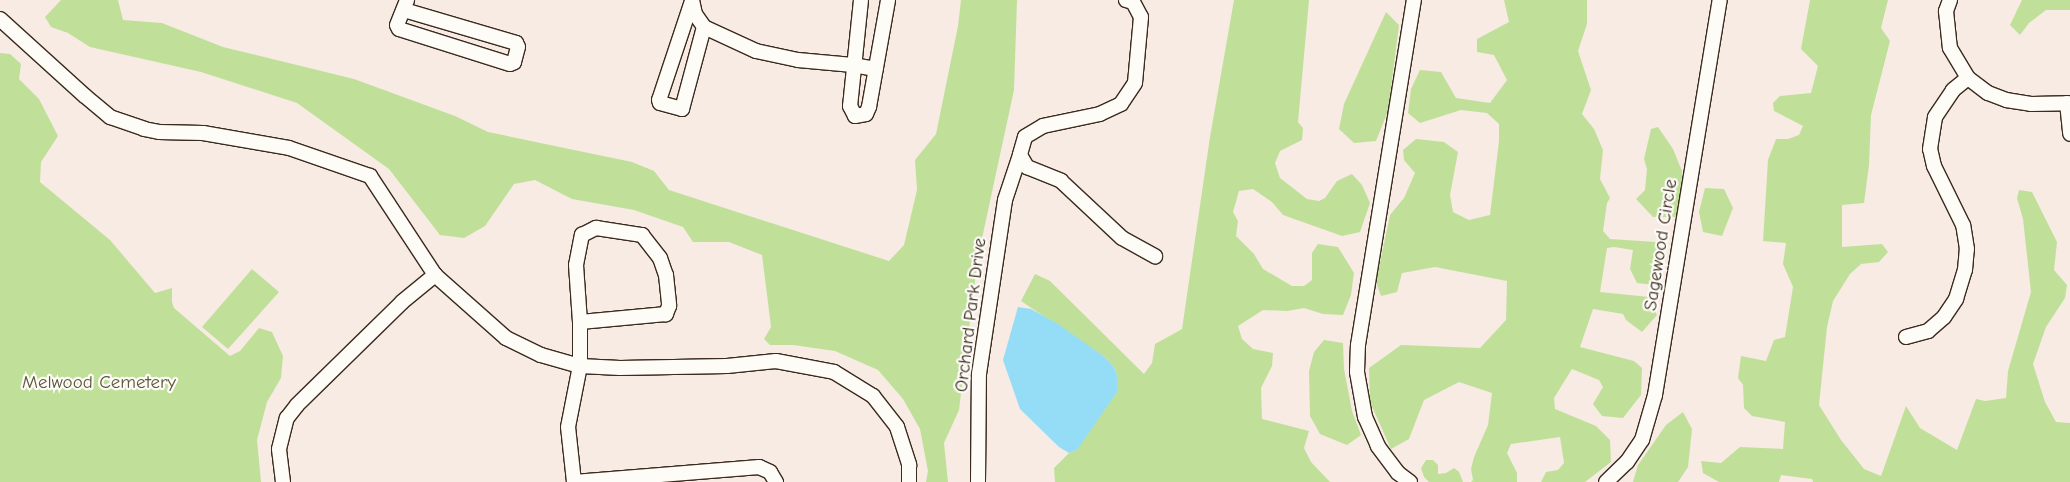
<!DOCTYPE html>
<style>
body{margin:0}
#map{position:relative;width:2070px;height:482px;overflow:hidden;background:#f7ebe4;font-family:"Comic Neue",sans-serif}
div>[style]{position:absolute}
.green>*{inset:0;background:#c0e099}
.water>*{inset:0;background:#95dcf7}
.roads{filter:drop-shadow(1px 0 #3b2a1e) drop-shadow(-1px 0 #3b2a1e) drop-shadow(0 1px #3b2a1e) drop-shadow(0 -1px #3b2a1e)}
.street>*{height:14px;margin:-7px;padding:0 7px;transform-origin:7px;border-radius:7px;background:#fdfcf7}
span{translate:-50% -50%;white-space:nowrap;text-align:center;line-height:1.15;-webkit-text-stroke:4.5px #fdfcf7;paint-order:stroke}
.street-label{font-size:19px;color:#3b2a1e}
.park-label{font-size:19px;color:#5c583d}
</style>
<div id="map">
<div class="green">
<i style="clip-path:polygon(61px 0,118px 0,123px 20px,162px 23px,223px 47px,354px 79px,455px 116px,488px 132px,632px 162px,654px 171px,669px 190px,889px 261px,904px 245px,917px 190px,915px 160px,936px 134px,958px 26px,961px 0,1017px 0,1014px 90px,978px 257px,959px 410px,944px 443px,948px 482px,926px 482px,928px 471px,920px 429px,903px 399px,878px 370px,835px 351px,793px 345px,770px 345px,764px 339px,771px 327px,762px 255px,729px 242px,693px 242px,683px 227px,634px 210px,572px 199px,535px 180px,514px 184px,485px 226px,464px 238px,440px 235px,389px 169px,297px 103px,201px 72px,90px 47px,68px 33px,51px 27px,45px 17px)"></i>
<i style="clip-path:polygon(1234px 0,1309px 0,1298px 122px,1303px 128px,1302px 140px,1280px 151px,1275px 163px,1280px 178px,1307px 199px,1319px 201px,1325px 198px,1337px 181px,1352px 174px,1362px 185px,1370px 203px,1360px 232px,1342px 236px,1283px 215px,1272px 202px,1253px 189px,1239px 191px,1233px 212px,1238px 221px,1236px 236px,1254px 254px,1263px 269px,1292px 286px,1304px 286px,1312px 280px,1312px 253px,1318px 244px,1338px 247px,1354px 273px,1351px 295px,1343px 315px,1323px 314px,1304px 308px,1287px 311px,1263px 310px,1238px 326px,1242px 339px,1253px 349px,1273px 353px,1272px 366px,1261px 388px,1262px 419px,1309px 431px,1304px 448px,1311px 462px,1330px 482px,1055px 482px,1054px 468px,1069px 453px,1077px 450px,1118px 378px,1114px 367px,1106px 358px,1021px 301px,1035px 274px,1050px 281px,1144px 374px,1152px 363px,1155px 344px,1182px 329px,1210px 137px)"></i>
<i style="clip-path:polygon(1504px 0,1587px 0,1587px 24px,1578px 51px,1591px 90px,1582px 114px,1594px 129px,1603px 150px,1600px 179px,1610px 198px,1607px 203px,1603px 231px,1610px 239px,1656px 242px,1664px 267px,1654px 285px,1637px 283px,1630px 269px,1633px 250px,1614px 247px,1607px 248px,1600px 292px,1649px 297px,1657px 315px,1642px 332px,1626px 320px,1623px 314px,1593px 309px,1580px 347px,1634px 361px,1642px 368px,1641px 395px,1623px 418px,1602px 416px,1593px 404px,1603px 387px,1599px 380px,1572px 369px,1554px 398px,1555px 409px,1596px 426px,1610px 440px,1611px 462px,1585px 482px,1541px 482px,1546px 472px,1558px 470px,1564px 463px,1560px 437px,1511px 444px,1507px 453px,1517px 473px,1517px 482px,1471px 482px,1473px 480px,1471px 469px,1474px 457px,1488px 425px,1492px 393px,1459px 382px,1424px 400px,1409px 439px,1391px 449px,1370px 402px,1369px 368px,1401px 345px,1480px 348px,1506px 320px,1507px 281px,1435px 267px,1402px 273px,1397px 292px,1381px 296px,1376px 282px,1390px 215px,1404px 198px,1415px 173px,1404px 160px,1403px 150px,1416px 139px,1444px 142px,1458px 152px,1450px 195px,1453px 212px,1469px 220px,1490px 215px,1499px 141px,1499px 124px,1487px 113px,1461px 110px,1420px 123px,1408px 113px,1411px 89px,1420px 70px,1441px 72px,1456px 98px,1490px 103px,1507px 80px,1494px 55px,1477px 52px,1477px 39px,1509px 22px)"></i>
<i style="clip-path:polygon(1810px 0,1888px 0,1881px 28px,1890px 41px,1871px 115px,1869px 165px,1864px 203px,1842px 205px,1842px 247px,1882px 244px,1888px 252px,1879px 262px,1861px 264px,1850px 274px,1833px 301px,1827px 327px,1819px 405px,1841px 440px,1864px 469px,1881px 476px,1906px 406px,1920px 428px,1957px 450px,1976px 399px,1985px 401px,2006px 398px,2008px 371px,2031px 292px,2023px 219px,2017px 198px,2019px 190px,2032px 192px,2057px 242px,2054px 270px,2067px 285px,2065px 298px,2046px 327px,2033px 364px,2045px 402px,2056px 422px,2070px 423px,2070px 482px,1813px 482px,1812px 479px,1781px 475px,1779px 482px,1719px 482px,1703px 473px,1701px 461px,1721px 463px,1740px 447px,1783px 449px,1785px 422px,1752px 416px,1744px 408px,1743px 385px,1738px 378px,1741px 356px,1766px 361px,1774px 340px,1785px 337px,1793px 287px,1783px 264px,1786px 243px,1763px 241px,1768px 160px,1776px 139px,1788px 139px,1799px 135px,1803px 126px,1774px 111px,1773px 103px,1780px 96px,1811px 93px,1818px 66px,1801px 49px)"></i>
<i style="clip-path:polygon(2022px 0,2070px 0,2070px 10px,2046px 10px,2029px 23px,2020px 35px,2010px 25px)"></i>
<i style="clip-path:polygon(1386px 12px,1399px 25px,1388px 111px,1376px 141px,1354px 143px,1339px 129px,1344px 104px)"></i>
<i style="clip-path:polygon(0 53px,10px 54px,21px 64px,19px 79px,39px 99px,58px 136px,41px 162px,40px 182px,110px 240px,155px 293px,172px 288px,172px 302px,174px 308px,230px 356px,240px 351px,259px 328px,272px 332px,283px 356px,281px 378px,267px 402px,257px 440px,261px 482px,0 482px)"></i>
<i style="clip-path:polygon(1658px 127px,1673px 149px,1682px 171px,1683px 196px,1677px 217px,1653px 217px,1636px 199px,1645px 190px,1647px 169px,1644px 159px,1651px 129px)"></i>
<i style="clip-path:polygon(1705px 188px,1724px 189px,1733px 208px,1722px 236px,1703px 232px,1699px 212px)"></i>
<i style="clip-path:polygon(252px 269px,279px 292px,228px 349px,202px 327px)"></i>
<i style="clip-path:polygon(1324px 340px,1343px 343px,1344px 369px,1352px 411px,1361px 435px,1347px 445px,1320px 434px,1310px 416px,1309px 371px,1314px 352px)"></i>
<i style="clip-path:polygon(1683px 412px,1692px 429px,1688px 467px,1678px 482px,1633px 482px,1638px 465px,1666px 425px)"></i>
<i style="clip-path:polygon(1426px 460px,1433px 460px,1438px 465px,1438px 474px,1446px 473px,1454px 468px,1459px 472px,1463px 482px,1429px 482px,1424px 477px,1421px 468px)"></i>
</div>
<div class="water">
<i style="clip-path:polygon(1018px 307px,1031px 309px,1058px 324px,1106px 358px,1114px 367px,1118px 378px,1117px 392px,1077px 450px,1069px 453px,1059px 447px,1020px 409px,1003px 360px)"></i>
</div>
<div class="roads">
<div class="street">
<i style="left:692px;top:0;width:14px;rotate:78deg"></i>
<i style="left:695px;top:14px;width:16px;rotate:55deg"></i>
<i style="left:704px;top:27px;width:57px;rotate:24.8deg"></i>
<i style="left:756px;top:51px;width:43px;rotate:12.1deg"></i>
<i style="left:798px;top:60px;width:55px;rotate:5.2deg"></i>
<i style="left:853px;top:65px;width:23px;rotate:10deg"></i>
<i style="left:861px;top:0;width:107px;rotate:95.9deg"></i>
<i style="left:850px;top:106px;width:11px;rotate:63deg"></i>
<i style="left:855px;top:116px;width:11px;rotate:-10deg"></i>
<i style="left:866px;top:114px;width:8px;rotate:-67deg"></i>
<i style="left:869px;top:107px;width:109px;rotate:-79.9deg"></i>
<i style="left:1126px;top:0;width:7px;rotate:16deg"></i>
<i style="left:1133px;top:2px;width:17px;rotate:62deg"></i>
<i style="left:1141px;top:17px;width:66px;rotate:95.2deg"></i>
<i style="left:1135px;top:83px;width:25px;rotate:124deg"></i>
<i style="left:1121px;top:104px;width:23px;rotate:155deg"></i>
<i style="left:1100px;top:114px;width:58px;rotate:168.1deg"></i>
<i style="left:1043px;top:126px;width:21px;rotate:149deg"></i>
<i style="left:1025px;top:137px;width:19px;rotate:106deg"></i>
<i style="left:1020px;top:155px;width:14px;rotate:60deg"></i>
<i style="left:1027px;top:167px;width:37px;rotate:22deg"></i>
<i style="left:1061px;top:181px;width:83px;rotate:43.1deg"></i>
<i style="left:1122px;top:238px;width:38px;rotate:29deg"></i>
<i style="left:1950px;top:0;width:12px;rotate:110deg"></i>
<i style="left:1946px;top:11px;width:37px;rotate:84deg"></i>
<i style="left:1950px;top:48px;width:35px;rotate:59deg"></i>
<i style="left:1968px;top:78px;width:25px;rotate:37deg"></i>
<i style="left:1988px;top:93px;width:19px;rotate:21deg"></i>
<i style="left:2006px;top:100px;width:25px;rotate:9deg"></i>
<i style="left:2031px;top:104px;width:39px;rotate:-1deg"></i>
<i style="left:692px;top:1px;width:104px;rotate:108.4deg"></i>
<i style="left:659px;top:100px;width:3px;rotate:72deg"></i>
<i style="left:660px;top:103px;width:23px;rotate:15deg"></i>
<i style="left:682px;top:109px;width:85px;rotate:-75deg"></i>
<i style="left:404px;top:10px;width:117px;rotate:16.4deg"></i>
<i style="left:516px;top:43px;width:4px;rotate:63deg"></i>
<i style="left:518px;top:47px;width:16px;rotate:105deg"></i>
<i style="left:514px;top:62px;width:4px;rotate:153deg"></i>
<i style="left:510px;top:64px;width:116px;rotate:-162.5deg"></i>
<i style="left:399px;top:29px;width:4px;rotate:-117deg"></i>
<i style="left:397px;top:25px;width:27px;rotate:-68deg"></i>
<i style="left:0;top:19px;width:115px;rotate:42.2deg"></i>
<i style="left:85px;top:96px;width:33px;rotate:40deg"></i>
<i style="left:110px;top:117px;width:36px;rotate:19deg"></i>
<i style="left:144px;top:129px;width:15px;rotate:11deg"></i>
<i style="left:159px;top:132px;width:44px;rotate:1.3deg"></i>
<i style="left:203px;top:133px;width:87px;rotate:9.9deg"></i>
<i style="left:289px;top:148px;width:86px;rotate:19.1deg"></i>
<i style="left:370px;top:176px;width:118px;rotate:56.7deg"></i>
<i style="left:435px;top:275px;width:95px;rotate:41.6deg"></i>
<i style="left:506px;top:338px;width:39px;rotate:26deg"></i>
<i style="left:541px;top:355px;width:41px;rotate:15.8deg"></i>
<i style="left:580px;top:366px;width:40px;rotate:2.9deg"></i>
<i style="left:620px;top:368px;width:107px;rotate:-1.1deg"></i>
<i style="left:727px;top:366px;width:49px;rotate:-5.8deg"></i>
<i style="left:776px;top:361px;width:59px;rotate:10.7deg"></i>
<i style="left:834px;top:372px;width:46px;rotate:31.6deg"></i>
<i style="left:873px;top:396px;width:39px;rotate:52deg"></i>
<i style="left:897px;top:427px;width:40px;rotate:72deg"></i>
<i style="left:909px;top:465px;width:17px;rotate:90deg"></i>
<i style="left:2067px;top:103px;width:31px;rotate:84deg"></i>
<i style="left:596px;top:228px;width:47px;rotate:8.7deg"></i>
<i style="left:642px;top:235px;width:29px;rotate:52deg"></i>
<i style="left:660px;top:258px;width:18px;rotate:71deg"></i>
<i style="left:666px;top:275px;width:31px;rotate:84deg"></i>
<i style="left:669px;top:306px;width:9px;rotate:111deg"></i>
<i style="left:666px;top:314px;width:86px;rotate:174.7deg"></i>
<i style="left:580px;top:322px;width:57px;rotate:-94deg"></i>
<i style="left:576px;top:265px;width:31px;rotate:-79deg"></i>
<i style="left:582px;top:235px;width:16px;rotate:-27deg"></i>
<i style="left:1906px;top:337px;width:23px;rotate:-15deg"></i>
<i style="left:1928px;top:331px;width:21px;rotate:-41deg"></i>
<i style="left:1944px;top:317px;width:22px;rotate:-56deg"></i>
<i style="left:1956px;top:299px;width:30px;rotate:-73deg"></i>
<i style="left:1965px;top:270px;width:21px;rotate:-85deg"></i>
<i style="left:1967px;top:249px;width:24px;rotate:-99deg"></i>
<i style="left:1963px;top:225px;width:66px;rotate:-116.2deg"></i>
<i style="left:1934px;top:166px;width:17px;rotate:-103deg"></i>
<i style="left:1930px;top:149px;width:32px;rotate:-81deg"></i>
<i style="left:1935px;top:117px;width:32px;rotate:-56deg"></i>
<i style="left:1953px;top:90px;width:19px;rotate:-39deg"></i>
<i style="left:283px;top:482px;width:33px;rotate:-97deg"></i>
<i style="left:279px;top:449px;width:32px;rotate:-76deg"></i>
<i style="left:287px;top:418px;width:16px;rotate:-52deg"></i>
<i style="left:297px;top:405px;width:147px;rotate:-44.4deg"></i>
<i style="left:402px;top:302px;width:43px;rotate:-39.3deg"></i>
<i style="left:574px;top:482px;width:186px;rotate:-4.6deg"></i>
<i style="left:759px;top:467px;width:12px;rotate:24deg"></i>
<i style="left:770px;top:472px;width:12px;rotate:59deg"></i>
<i style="left:574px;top:482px;width:55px;rotate:-96.2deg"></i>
<i style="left:568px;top:427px;width:62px;rotate:-78.9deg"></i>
<i style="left:580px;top:366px;width:44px;rotate:-90deg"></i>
<i style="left:978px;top:482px;width:108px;rotate:-89.5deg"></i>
<i style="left:979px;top:374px;width:176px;rotate:-81.5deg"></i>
<i style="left:1005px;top:200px;width:47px;rotate:-71.6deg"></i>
<i style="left:1410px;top:482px;width:15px;rotate:-143deg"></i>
<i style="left:1398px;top:473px;width:34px;rotate:-127deg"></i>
<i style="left:1378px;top:446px;width:32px;rotate:-114deg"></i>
<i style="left:1365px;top:417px;width:46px;rotate:-100.1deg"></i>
<i style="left:1357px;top:372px;width:27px;rotate:-88deg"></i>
<i style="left:1358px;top:345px;width:350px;rotate:-80.8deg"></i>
<i style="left:1606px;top:482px;width:29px;rotate:-44deg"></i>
<i style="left:1627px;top:462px;width:27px;rotate:-56deg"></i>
<i style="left:1642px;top:440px;width:47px;rotate:-73.9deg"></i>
<i style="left:1655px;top:395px;width:400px;rotate:-80.7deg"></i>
</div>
</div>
<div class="street-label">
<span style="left:1661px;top:245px;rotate:-81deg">Sagewood Circle</span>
<span style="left:971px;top:315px;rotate:-83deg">Orchard Park Drive</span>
</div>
<div class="park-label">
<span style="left:99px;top:383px">Melwood Cemetery</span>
</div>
</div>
